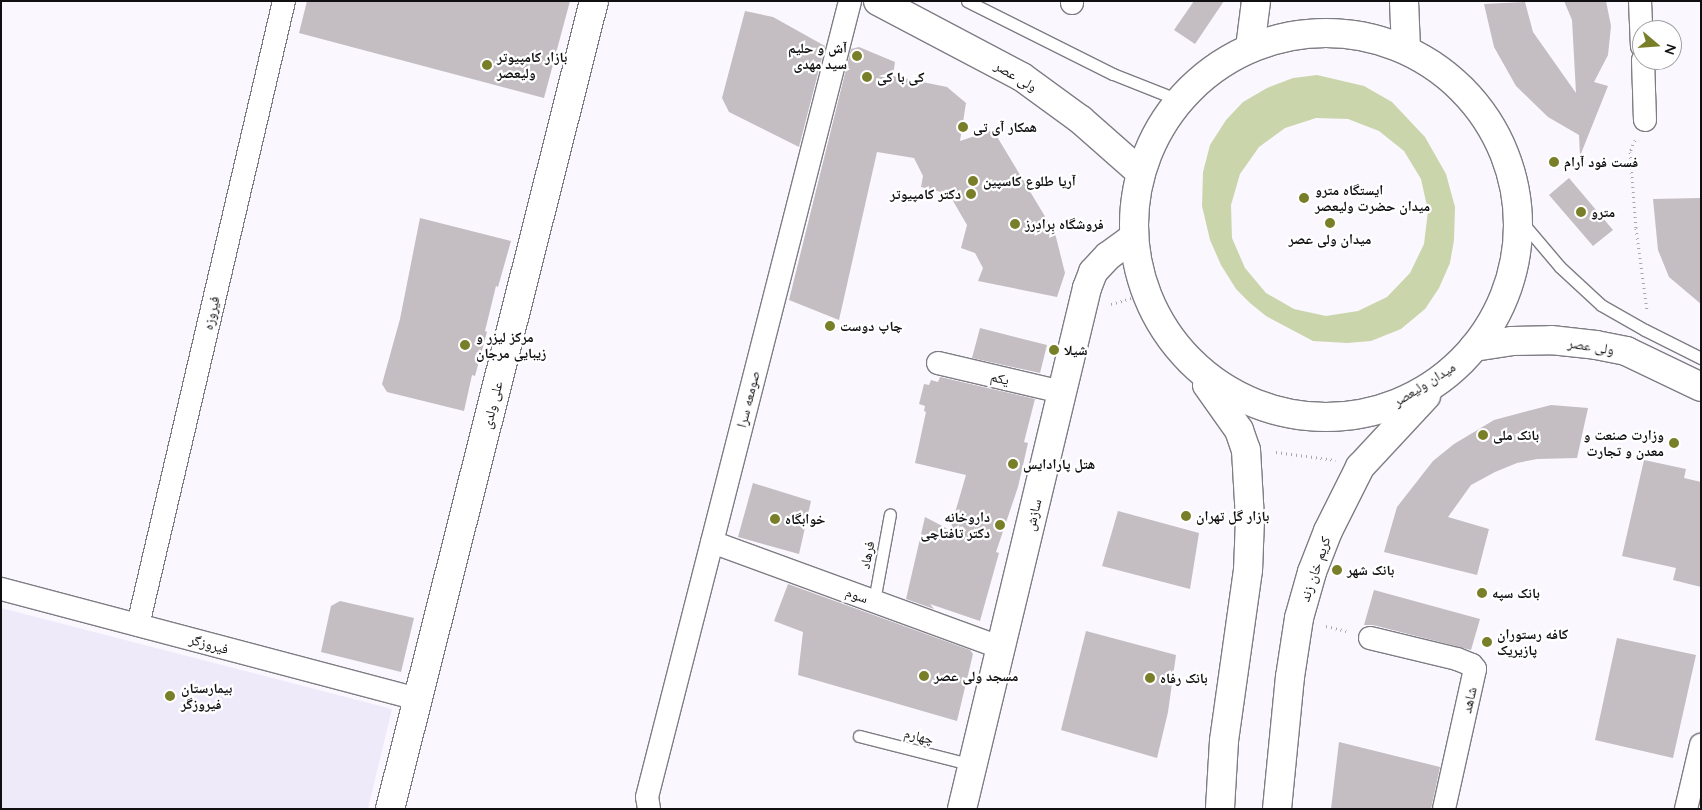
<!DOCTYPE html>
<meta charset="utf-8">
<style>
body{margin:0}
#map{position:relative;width:1702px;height:810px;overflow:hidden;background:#faf7ff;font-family:Quicksand,"Noto Naskh Arabic",sans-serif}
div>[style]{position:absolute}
.built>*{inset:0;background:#efeaf9}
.green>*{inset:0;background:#cbd5ac}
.building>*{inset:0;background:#c4bdc2}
.path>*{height:3px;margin-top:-1.5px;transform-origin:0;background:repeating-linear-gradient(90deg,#aaa7ad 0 1px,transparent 0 5px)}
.roads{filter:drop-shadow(1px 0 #7f7d84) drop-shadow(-1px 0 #7f7d84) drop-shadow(0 1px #7f7d84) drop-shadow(0 -1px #7f7d84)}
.service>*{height:11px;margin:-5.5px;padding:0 5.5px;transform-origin:5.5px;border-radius:5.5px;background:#fff}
.minor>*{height:22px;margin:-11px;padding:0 11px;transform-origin:11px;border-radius:11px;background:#fff}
.tertiary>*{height:28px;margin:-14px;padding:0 14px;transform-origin:14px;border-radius:14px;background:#fff}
.primary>*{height:28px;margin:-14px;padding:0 14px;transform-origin:14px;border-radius:14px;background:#fff}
.primary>.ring{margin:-14px;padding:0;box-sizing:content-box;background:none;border:28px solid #fff;border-radius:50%}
.dots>*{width:14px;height:14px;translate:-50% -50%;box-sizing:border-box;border:2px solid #fff;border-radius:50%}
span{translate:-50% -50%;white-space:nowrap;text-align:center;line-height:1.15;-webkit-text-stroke:4.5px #fff;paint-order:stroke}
.poi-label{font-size:14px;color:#100f11;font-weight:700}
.right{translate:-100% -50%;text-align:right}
.left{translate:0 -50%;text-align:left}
.street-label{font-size:14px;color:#100f11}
.frame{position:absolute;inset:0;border:2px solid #100f11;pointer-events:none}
.north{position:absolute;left:1632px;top:20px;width:50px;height:50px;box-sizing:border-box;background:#fff;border:1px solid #9f9fa0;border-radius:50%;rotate:108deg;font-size:14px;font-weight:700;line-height:20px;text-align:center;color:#100f11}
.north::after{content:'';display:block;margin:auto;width:18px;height:22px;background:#797f29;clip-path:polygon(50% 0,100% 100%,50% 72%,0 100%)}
</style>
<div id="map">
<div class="built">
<i style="clip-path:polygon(1px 608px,392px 709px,368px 809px,1px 809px)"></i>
</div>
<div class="green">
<i style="clip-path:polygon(evenodd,1317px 75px,1364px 86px,1392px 102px,1425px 137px,1446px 174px,1455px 207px,1454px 240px,1450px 263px,1439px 288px,1425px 309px,1401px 329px,1371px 341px,1347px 343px,1313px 341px,1266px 316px,1250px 303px,1236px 289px,1221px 265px,1210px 240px,1202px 206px,1203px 172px,1210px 145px,1226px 120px,1243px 102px,1267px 88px,1293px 78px,1317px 75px,1316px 118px,1348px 119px,1379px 131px,1404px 151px,1421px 179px,1428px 211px,1424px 244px,1410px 273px,1387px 297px,1358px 311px,1326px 316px,1294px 309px,1266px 293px,1245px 268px,1232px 238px,1231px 205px,1240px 174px,1259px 147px,1285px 128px,1316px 118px)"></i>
</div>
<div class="building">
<i style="clip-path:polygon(307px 1px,570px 1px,544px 98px,299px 33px)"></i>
<i style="clip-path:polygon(1194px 1px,1224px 1px,1195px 44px,1174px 30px)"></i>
<i style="clip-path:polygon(1564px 1px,1606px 1px,1611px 26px,1608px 55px,1594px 82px,1608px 86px,1580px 156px,1579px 135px,1548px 117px,1516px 86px,1494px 47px,1484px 4px,1525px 2px,1533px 32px,1576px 93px,1572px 20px)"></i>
<i style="clip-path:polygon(745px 11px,773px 17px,825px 46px,799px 147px,729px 112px,722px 98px)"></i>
<i style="clip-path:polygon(859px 47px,895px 62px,893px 76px,947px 87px,966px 103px,960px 141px,993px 130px,1055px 233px,1065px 273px,1057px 297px,978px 281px,983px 268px,975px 253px,961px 248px,967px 225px,949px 194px,921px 187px,923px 176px,914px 158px,877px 152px,839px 320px,789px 300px,851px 49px)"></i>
<i style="clip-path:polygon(1569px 178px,1613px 230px,1593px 246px,1549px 195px)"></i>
<i style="clip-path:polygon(1701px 198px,1701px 304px,1669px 277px,1658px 250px,1653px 199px)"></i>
<i style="clip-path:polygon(420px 218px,511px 241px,498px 287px,496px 286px,485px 331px,487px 332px,475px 376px,472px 375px,464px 411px,387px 392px,382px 384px,400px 319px)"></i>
<i style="clip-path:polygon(980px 328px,1047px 345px,1040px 373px,972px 358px)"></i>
<i style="clip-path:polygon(940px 377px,1035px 399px,1024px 442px,1028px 443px,1018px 487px,996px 552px,999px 553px,980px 621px,930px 604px,934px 609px,906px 599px,925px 517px,950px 530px,966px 475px,915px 463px,926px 412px,924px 411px,925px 406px,919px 404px,924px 384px,929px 385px,931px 380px,938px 382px)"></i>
<i style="clip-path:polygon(1551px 405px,1588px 408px,1577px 458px,1537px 459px,1517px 463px,1495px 472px,1471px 485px,1448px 517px,1489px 529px,1477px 575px,1384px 552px,1397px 507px,1433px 461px,1454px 444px,1494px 420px)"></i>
<i style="clip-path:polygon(1644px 460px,1686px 469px,1684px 478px,1701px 482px,1701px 587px,1673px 580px,1676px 568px,1622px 556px)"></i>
<i style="clip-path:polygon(753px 483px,811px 501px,799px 554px,738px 537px)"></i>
<i style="clip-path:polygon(1118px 511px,1199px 533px,1190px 589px,1102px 566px)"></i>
<i style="clip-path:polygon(788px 584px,970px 650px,973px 654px,957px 721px,798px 675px,803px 632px,774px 621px)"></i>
<i style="clip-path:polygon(1374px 590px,1480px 619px,1471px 650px,1373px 625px,1364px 625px)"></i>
<i style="clip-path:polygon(340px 601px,414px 618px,401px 672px,321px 652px,331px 606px)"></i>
<i style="clip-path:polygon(1086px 631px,1176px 655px,1168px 712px,1157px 758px,1061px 730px)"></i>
<i style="clip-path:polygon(1617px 638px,1696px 655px,1673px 758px,1595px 740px)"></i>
<i style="clip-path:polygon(1339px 742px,1440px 767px,1431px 809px,1331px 809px)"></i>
</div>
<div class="path">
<i style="left:1635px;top:140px;width:13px;rotate:113deg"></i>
<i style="left:1630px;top:152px;width:76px;rotate:85.5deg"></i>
<i style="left:1636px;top:228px;width:83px;rotate:82.4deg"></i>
<i style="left:1111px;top:304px;width:35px;rotate:-16deg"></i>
<i style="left:1276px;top:452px;width:60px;rotate:7.7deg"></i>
<i style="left:1326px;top:626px;width:21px;rotate:14deg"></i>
</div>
<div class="roads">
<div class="service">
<i style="left:967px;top:1px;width:163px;rotate:26.6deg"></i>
<i style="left:1113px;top:74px;width:71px;rotate:21.5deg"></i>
<i style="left:1521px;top:221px;width:60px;rotate:49.7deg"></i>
<i style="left:1560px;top:267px;width:56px;rotate:42.8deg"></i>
<i style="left:1601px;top:305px;width:51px;rotate:29.6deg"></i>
<i style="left:1645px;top:330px;width:63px;rotate:26.6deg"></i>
<i style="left:874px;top:601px;width:88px;rotate:-79.6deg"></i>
<i style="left:859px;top:736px;width:118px;rotate:14.3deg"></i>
</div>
<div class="minor">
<i style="left:1072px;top:1px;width:2px;rotate:90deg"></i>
<i style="left:1640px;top:1px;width:45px;rotate:87.5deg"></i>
<i style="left:1643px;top:60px;width:60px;rotate:88.1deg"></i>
<i style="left:938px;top:363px;width:127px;rotate:13.2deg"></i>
<i style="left:712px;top:542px;width:309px;rotate:20.1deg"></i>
<i style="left:1px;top:589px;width:430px;rotate:14.8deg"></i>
<i style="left:138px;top:625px;width:641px;rotate:-76.83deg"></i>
<i style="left:1370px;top:638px;width:89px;rotate:13.6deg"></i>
<i style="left:1457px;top:659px;width:16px;rotate:22deg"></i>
<i style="left:1472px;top:665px;width:5px;rotate:53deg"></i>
<i style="left:1475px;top:669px;width:143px;rotate:102.5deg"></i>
<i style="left:649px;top:809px;width:12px;rotate:-99deg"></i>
<i style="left:647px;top:797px;width:821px;rotate:-75.69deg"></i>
<i style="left:1686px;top:809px;width:66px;rotate:-76.8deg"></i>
</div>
<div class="tertiary">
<i style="left:390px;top:809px;width:833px;rotate:-75.83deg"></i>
<i style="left:962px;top:809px;width:536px;rotate:-76.51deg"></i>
<i style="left:1087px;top:288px;width:17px;rotate:-69deg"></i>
<i style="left:1093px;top:272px;width:22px;rotate:-47deg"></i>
<i style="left:1108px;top:256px;width:31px;rotate:-36deg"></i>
</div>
<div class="primary">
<i style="left:878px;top:1px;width:163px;rotate:27.8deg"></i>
<i style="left:1022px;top:77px;width:73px;rotate:36.1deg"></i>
<i style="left:1081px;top:120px;width:79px;rotate:41.4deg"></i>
<i style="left:1404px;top:1px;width:47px;rotate:87.6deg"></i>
<i class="ring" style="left:1134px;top:33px;width:356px;height:356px"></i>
<i style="left:1250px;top:48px;width:47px;rotate:-82.7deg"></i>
<i style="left:1474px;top:347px;width:38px;rotate:-9deg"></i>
<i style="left:1512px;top:341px;width:39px;rotate:-1deg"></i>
<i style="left:1551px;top:340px;width:45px;rotate:6.3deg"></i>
<i style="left:1596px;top:345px;width:31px;rotate:11deg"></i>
<i style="left:1626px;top:351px;width:83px;rotate:25.6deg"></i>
<i style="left:1207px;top:385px;width:55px;rotate:54.6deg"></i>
<i style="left:1239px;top:430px;width:21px;rotate:71deg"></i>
<i style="left:1246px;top:450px;width:69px;rotate:86.7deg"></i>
<i style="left:1250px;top:519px;width:51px;rotate:92.2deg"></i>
<i style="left:1248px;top:570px;width:173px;rotate:98deg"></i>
<i style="left:1224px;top:741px;width:68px;rotate:93.4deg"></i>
<i style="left:1277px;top:809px;width:133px;rotate:-84.4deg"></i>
<i style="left:1290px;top:677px;width:60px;rotate:-81.3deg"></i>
<i style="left:1299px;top:618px;width:48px;rotate:-74.2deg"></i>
<i style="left:1312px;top:572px;width:44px;rotate:-68.7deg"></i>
<i style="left:1328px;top:531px;width:72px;rotate:-63.4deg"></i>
<i style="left:1360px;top:467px;width:97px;rotate:-47.1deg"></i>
</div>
</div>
<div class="dots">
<i style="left:857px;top:56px;background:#797f29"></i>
<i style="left:487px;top:65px;background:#797f29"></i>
<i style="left:867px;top:77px;background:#797f29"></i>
<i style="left:963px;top:127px;background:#797f29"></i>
<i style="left:1554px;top:162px;background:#797f29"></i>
<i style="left:973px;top:181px;background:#797f29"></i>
<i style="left:971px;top:194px;background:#797f29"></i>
<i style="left:1304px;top:198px;background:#797f29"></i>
<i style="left:1581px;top:212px;background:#797f29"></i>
<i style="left:1330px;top:223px;background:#797f29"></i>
<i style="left:1015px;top:224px;background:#797f29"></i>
<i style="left:830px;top:326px;background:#797f29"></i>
<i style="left:465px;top:345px;background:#797f29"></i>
<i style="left:1054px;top:350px;background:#797f29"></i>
<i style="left:1483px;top:435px;background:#797f29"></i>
<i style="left:1674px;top:443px;background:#797f29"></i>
<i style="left:1013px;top:464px;background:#797f29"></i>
<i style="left:1186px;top:516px;background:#797f29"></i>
<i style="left:775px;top:519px;background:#797f29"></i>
<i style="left:1000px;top:525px;background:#797f29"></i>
<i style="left:1337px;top:570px;background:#797f29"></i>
<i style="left:1482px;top:593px;background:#797f29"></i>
<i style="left:1487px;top:642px;background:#797f29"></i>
<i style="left:924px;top:676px;background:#797f29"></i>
<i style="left:1150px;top:678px;background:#797f29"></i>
<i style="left:170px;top:696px;background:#797f29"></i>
</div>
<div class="poi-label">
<span class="right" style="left:847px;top:56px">آش و حلیم<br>سید مهدی</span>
<span class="left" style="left:497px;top:65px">بازار کامپیوتر<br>ولیعصر</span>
<span class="left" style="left:877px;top:77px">کی با کی</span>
<span class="left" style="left:973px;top:127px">همکار آی تی</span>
<span class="left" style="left:1564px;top:162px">فست فود آرام</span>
<span class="left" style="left:983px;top:181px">آریا طلوع کاسپین</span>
<span class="left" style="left:1315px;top:198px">ایستگاه مترو<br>میدان حضرت ولیعصر</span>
<span class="right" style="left:961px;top:194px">دکتر کامپیوتر</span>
<span class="left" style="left:1591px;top:212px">مترو</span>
<span class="left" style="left:1025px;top:224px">فروشگاه بِرادِرز</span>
<span style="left:1330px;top:239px">میدان ولی عصر</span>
<span class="left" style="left:840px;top:326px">چاپ دوست</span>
<span class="left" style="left:476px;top:345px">مرکز لیزر و<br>زیبایی مرجان</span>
<span class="left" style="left:1064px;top:350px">شیلا</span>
<span class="left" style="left:1493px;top:435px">بانک ملی</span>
<span class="right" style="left:1664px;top:443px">وزارت صنعت و<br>معدن و تجارت</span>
<span class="left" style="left:1023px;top:464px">هتل پارادایس</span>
<span class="left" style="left:1196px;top:516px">بازار گل تهران</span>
<span class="right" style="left:990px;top:525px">داروخانه<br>دکتر تافتاچی</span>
<span class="left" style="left:785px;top:519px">خوابگاه</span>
<span class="left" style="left:1347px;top:570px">بانک شهر</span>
<span class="left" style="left:1492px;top:593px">بانک سپه</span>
<span class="left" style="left:1497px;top:642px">کافه رستوران<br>پازیریک</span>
<span class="left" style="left:934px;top:676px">مسجد ولی عصر</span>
<span class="left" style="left:1160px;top:678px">بانک رفاه</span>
<span class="left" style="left:181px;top:696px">بیمارستان<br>فیروزگر</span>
</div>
<div class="street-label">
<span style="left:1016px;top:76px;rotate:31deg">ولی عصر</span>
<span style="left:211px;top:313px;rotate:-77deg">فیروزه</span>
<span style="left:1591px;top:346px;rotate:9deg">ولی عصر</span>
<span style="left:1000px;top:378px;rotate:13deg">یکم</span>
<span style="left:1424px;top:384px;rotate:-32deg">میدان ولیعصر</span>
<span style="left:748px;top:399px;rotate:-76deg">صومعه سرا</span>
<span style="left:492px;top:405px;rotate:-76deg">علی ولدی</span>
<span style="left:1033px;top:515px;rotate:-77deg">سازش</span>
<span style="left:867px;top:555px;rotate:-79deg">فرهاد</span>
<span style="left:1315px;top:569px;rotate:-71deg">کریم خان زند</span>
<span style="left:857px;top:595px;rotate:20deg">سوم</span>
<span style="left:209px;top:644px;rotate:15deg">فیروزگر</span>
<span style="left:1469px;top:700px;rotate:-77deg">شاهد</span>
<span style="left:919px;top:736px;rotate:14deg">چهارم</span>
</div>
<div class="frame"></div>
<div class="north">N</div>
</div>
